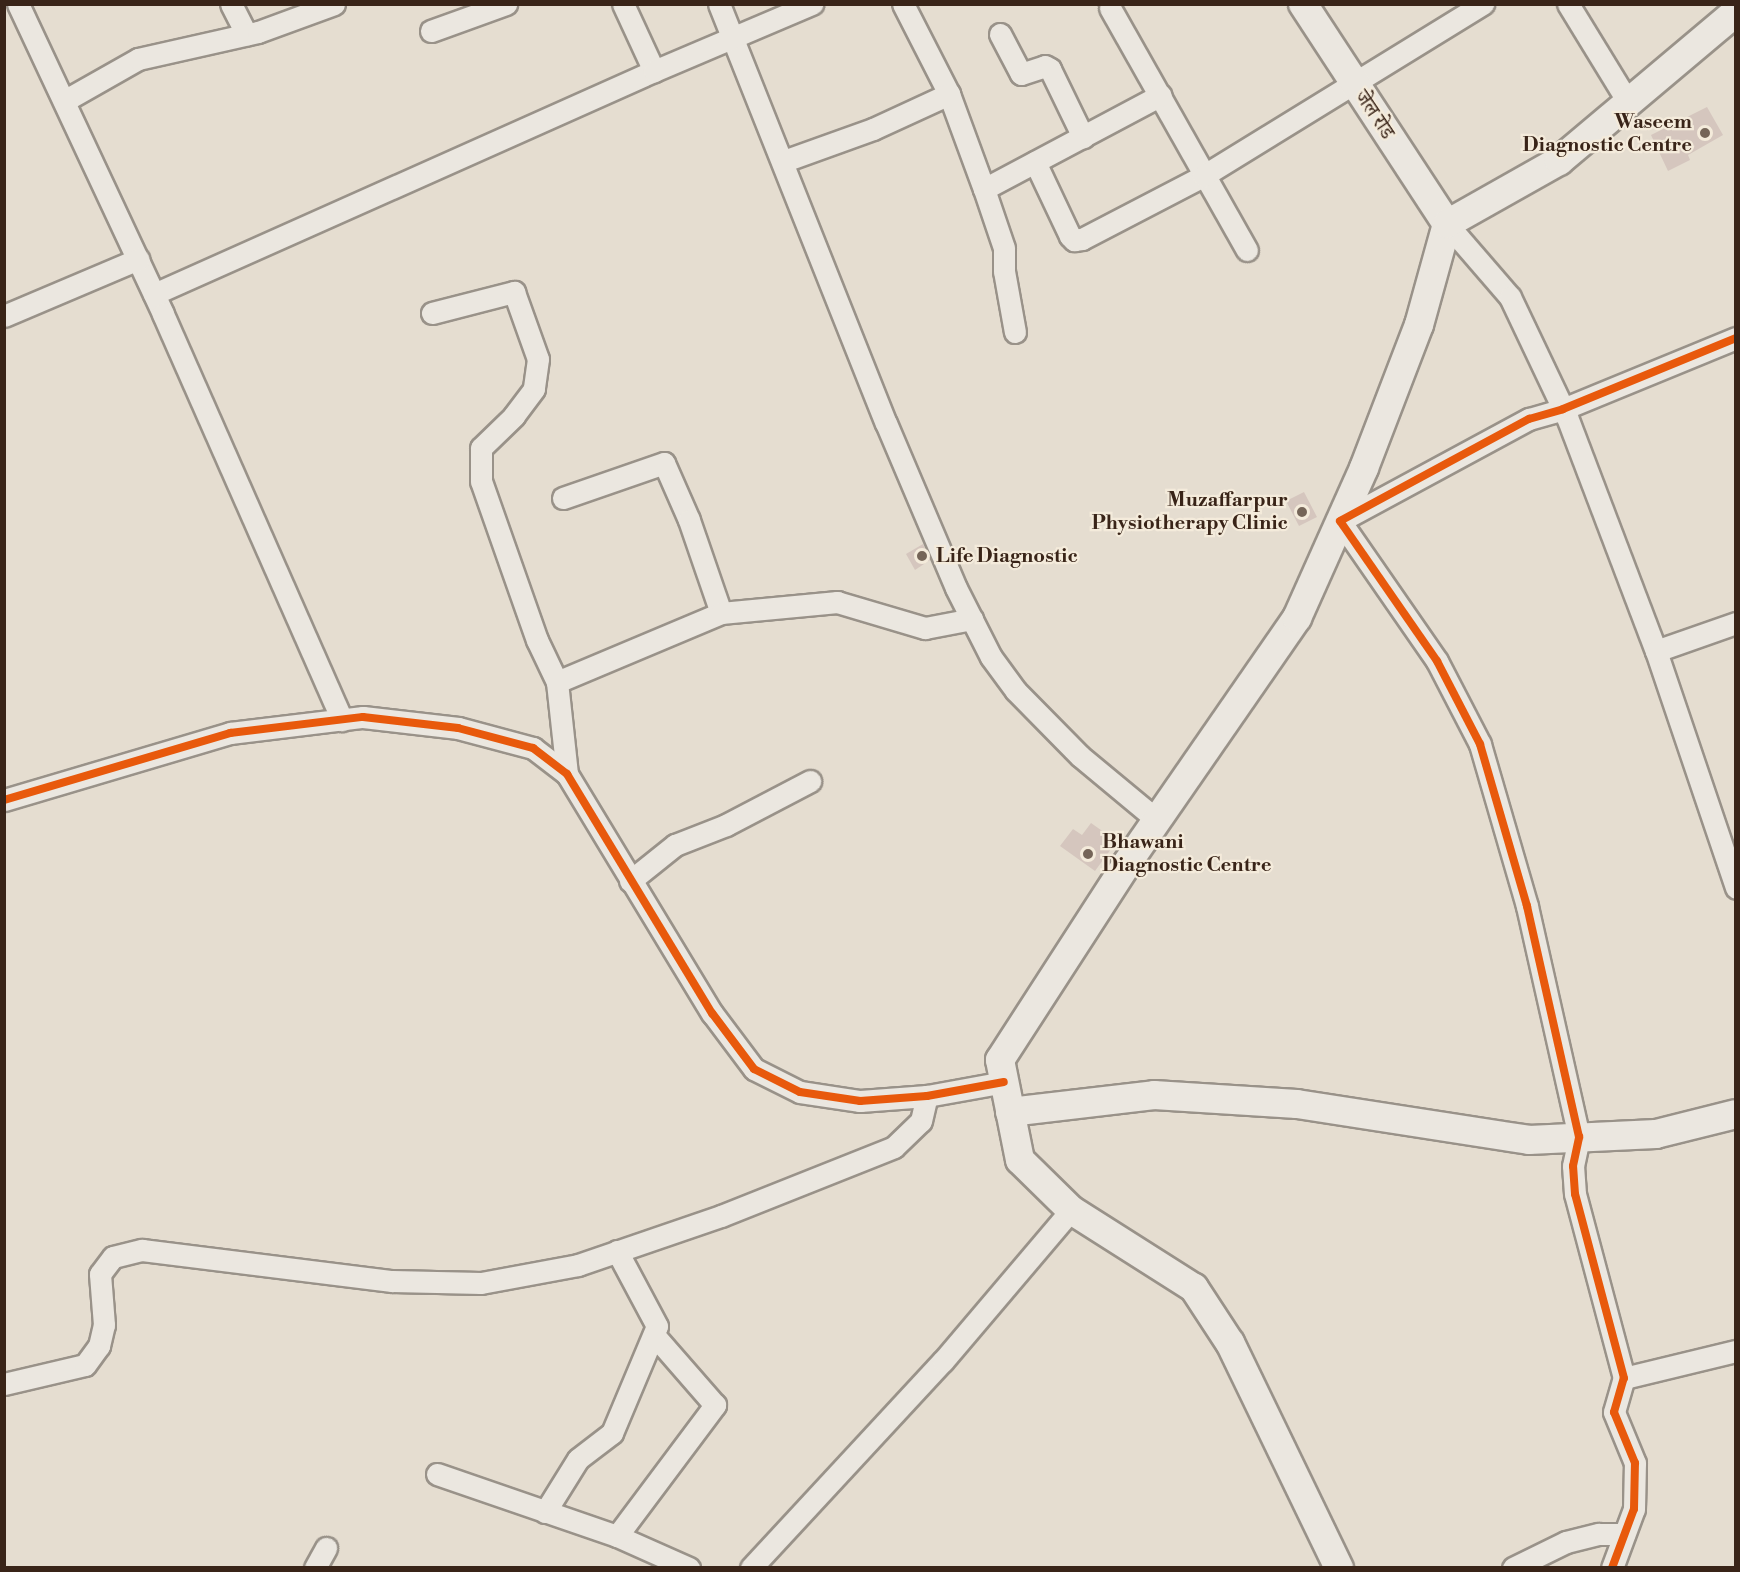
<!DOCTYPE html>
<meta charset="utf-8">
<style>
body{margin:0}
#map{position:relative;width:1740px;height:1572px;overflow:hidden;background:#e5ddd0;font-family:"Libre Bodoni","Noto Serif Devanagari",serif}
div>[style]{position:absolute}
.building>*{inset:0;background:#d5c6be}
.roads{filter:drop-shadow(2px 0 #999289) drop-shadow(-2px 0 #999289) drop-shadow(0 2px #999289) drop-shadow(0 -2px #999289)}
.street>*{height:21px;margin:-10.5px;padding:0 10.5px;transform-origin:10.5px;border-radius:10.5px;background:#ebe7e0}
.secondary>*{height:28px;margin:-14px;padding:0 14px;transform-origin:14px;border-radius:14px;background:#ebe7e0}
.cycleway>*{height:8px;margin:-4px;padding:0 4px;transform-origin:4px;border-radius:4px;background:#e8590c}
.dots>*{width:16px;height:16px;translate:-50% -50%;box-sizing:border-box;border:3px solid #f4ebdb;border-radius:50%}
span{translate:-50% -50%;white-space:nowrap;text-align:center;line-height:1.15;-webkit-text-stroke:4.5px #f4ebdb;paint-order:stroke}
.street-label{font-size:20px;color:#392418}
.poi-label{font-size:20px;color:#392418;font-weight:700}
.right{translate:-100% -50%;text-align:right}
.left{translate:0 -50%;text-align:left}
.frame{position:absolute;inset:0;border:6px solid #392418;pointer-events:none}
</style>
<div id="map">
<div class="building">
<i style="clip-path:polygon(1707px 107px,1723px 135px,1688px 155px,1690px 160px,1668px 171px,1651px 135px)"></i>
<i style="clip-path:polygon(1304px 492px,1317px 517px,1299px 526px,1286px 501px)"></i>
<i style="clip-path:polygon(923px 544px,930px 560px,915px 570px,906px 554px)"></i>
<i style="clip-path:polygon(1091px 823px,1108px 835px,1102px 843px,1111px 849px,1095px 871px,1060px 846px,1073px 829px,1082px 835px)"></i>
</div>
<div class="roads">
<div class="street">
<i style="left:18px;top:4px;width:342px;rotate:64.9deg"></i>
<i style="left:163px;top:314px;width:444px;rotate:66.2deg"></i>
<i style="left:231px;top:4px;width:34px;rotate:63deg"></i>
<i style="left:623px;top:4px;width:74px;rotate:65.2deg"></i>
<i style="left:719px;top:4px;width:451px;rotate:68.3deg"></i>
<i style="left:886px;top:423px;width:179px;rotate:67deg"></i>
<i style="left:956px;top:588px;width:77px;rotate:63.1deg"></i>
<i style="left:991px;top:657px;width:42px;rotate:53.7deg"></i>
<i style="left:1016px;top:691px;width:91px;rotate:45.4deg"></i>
<i style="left:1080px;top:756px;width:100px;rotate:39.7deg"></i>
<i style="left:903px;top:4px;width:101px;rotate:62.9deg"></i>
<i style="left:949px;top:94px;width:101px;rotate:69.8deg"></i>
<i style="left:984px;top:189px;width:62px;rotate:71.3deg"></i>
<i style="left:1004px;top:248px;width:23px;rotate:90deg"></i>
<i style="left:1004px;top:271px;width:62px;rotate:79.8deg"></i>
<i style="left:1568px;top:4px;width:115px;rotate:58.5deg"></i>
<i style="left:1110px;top:8px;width:278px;rotate:60.5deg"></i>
<i style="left:431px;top:31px;width:80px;rotate:-19.8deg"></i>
<i style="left:1000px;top:34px;width:45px;rotate:62.3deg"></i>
<i style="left:1021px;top:74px;width:25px;rotate:-18deg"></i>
<i style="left:1045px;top:66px;width:6px;rotate:31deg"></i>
<i style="left:1050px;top:69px;width:76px;rotate:64.1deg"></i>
<i style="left:64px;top:101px;width:85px;rotate:-29.6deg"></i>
<i style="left:138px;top:59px;width:123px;rotate:-12.7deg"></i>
<i style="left:258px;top:32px;width:81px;rotate:-20.2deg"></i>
<i style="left:784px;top:161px;width:95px;rotate:-19.8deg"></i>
<i style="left:873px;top:129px;width:84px;rotate:-24.7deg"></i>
<i style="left:1035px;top:162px;width:82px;rotate:64.7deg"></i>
<i style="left:1070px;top:236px;width:6px;rotate:45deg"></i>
<i style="left:1074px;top:240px;width:8px;rotate:-7deg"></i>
<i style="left:1082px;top:239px;width:136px;rotate:-27.5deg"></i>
<i style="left:1203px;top:176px;width:329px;rotate:-31.6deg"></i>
<i style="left:984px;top:189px;width:200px;rotate:-28deg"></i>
<i style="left:1447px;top:224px;width:96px;rotate:49.2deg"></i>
<i style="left:1510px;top:297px;width:133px;rotate:64.6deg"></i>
<i style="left:1567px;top:417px;width:250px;rotate:69.2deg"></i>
<i style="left:1656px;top:651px;width:250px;rotate:71.3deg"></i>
<i style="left:154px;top:294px;width:547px;rotate:-24.04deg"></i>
<i style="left:654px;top:71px;width:172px;rotate:-23deg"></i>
<i style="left:432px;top:313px;width:85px;rotate:-14.4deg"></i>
<i style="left:514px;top:292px;width:71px;rotate:70.3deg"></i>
<i style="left:538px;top:359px;width:30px;rotate:98deg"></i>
<i style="left:534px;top:389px;width:34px;rotate:127deg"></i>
<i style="left:514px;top:416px;width:46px;rotate:135.9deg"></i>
<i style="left:481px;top:448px;width:33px;rotate:90deg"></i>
<i style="left:481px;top:481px;width:169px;rotate:70.6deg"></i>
<i style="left:537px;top:640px;width:47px;rotate:64.5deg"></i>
<i style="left:557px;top:682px;width:93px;rotate:83.8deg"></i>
<i style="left:4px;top:316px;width:146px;rotate:-23deg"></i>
<i style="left:563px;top:498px;width:107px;rotate:-19.1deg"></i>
<i style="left:664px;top:463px;width:62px;rotate:66.3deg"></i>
<i style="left:689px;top:520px;width:98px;rotate:71deg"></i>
<i style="left:1656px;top:651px;width:85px;rotate:-19.3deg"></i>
<i style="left:557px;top:682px;width:178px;rotate:-22.8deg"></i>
<i style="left:721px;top:613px;width:117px;rotate:-5.4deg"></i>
<i style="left:837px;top:602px;width:92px;rotate:16.5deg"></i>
<i style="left:925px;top:628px;width:48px;rotate:-10.8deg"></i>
<i style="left:4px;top:800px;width:236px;rotate:-16.5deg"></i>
<i style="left:230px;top:733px;width:134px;rotate:-6.9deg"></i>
<i style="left:363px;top:717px;width:96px;rotate:6.6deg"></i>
<i style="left:458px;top:728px;width:78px;rotate:14.9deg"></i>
<i style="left:533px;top:748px;width:43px;rotate:37.4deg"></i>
<i style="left:567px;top:774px;width:280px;rotate:58.8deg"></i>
<i style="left:712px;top:1013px;width:70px;rotate:53.1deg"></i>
<i style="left:754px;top:1069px;width:51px;rotate:26.6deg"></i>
<i style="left:800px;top:1092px;width:61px;rotate:8.5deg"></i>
<i style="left:860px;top:1101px;width:67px;rotate:-4.3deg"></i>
<i style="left:927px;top:1096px;width:78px;rotate:-10.3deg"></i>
<i style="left:630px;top:881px;width:58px;rotate:-38.7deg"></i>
<i style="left:675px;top:845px;width:55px;rotate:-21.4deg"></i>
<i style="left:726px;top:825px;width:95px;rotate:-27.6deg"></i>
<i style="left:1624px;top:1378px;width:115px;rotate:-13.6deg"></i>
<i style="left:4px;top:1384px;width:83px;rotate:-13.2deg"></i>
<i style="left:85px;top:1365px;width:24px;rotate:-54deg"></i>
<i style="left:99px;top:1346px;width:22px;rotate:-77deg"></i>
<i style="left:104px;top:1325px;width:51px;rotate:-94.5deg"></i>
<i style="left:100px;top:1274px;width:21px;rotate:-53deg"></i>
<i style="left:113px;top:1257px;width:30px;rotate:-14deg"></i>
<i style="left:142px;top:1250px;width:252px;rotate:7.1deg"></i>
<i style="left:392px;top:1281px;width:89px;rotate:1.3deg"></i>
<i style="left:481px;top:1283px;width:99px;rotate:-10.5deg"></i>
<i style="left:578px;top:1265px;width:151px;rotate:-18.9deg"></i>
<i style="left:721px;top:1216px;width:186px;rotate:-21.7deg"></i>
<i style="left:894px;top:1147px;width:37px;rotate:-44deg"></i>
<i style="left:921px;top:1121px;width:26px;rotate:-77deg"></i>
<i style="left:437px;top:1474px;width:190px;rotate:19deg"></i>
<i style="left:617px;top:1536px;width:79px;rotate:24deg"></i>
<i style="left:545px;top:1512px;width:62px;rotate:-58.1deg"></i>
<i style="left:578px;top:1459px;width:43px;rotate:-37.4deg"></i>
<i style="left:612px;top:1433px;width:116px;rotate:-67.2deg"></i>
<i style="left:657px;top:1326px;width:85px;rotate:-118.1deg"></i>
<i style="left:617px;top:1536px;width:164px;rotate:-53.2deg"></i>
<i style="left:715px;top:1405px;width:93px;rotate:-131.1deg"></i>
<i style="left:315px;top:1568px;width:23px;rotate:-61deg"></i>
<i style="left:751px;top:1568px;width:282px;rotate:-47.2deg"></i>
<i style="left:943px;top:1361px;width:198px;rotate:-49.7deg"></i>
<i style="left:1513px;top:1568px;width:59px;rotate:-26.1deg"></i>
<i style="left:1566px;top:1542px;width:34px;rotate:-14deg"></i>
<i style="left:1599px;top:1534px;width:25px"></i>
<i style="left:1612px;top:1568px;width:63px;rotate:-69.6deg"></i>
<i style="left:1634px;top:1509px;width:46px;rotate:-88.8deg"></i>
<i style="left:1635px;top:1463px;width:55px;rotate:-112.4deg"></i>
<i style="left:1614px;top:1412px;width:35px;rotate:-74deg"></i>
<i style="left:1624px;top:1378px;width:190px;rotate:-104.9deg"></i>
<i style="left:1575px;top:1194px;width:28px;rotate:-94deg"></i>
<i style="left:1573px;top:1166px;width:30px;rotate:-78deg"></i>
<i style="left:1579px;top:1137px;width:237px;rotate:-102.7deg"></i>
<i style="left:1527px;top:906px;width:169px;rotate:-106.2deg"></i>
<i style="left:1480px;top:744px;width:93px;rotate:-117.4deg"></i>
<i style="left:1437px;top:661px;width:170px;rotate:-124.7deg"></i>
<i style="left:1340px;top:521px;width:215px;rotate:-28.4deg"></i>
<i style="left:1529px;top:419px;width:35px;rotate:-16deg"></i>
<i style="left:1563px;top:409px;width:187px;rotate:-22.3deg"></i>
</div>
<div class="secondary">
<i style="left:1303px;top:4px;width:263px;rotate:56.8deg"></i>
<i style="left:1010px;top:1112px;width:145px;rotate:-6.7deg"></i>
<i style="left:1154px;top:1095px;width:143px;rotate:3.6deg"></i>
<i style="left:1297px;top:1104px;width:235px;rotate:8.8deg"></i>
<i style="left:1529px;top:1140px;width:127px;rotate:-2.7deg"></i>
<i style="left:1656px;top:1134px;width:82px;rotate:-14deg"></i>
<i style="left:1339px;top:1568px;width:250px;rotate:-115.8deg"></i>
<i style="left:1230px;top:1343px;width:66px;rotate:-123.2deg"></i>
<i style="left:1194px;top:1288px;width:146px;rotate:-147.6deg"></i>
<i style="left:1071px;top:1210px;width:71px;rotate:-135.6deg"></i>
<i style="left:1020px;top:1160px;width:102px;rotate:-101.3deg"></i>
<i style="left:1000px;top:1060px;width:236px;rotate:-57.1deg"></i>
<i style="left:1128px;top:862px;width:297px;rotate:-55.3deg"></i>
<i style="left:1297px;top:618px;width:164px;rotate:-65.9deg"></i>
<i style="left:1364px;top:468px;width:153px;rotate:-69deg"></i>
<i style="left:1419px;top:325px;width:105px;rotate:-74.5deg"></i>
<i style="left:1447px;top:224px;width:129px;rotate:-29.4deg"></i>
<i style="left:1559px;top:161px;width:231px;rotate:-40.1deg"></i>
</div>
</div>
<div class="cycleway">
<i style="left:4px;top:800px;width:236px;rotate:-16.5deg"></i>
<i style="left:230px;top:733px;width:134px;rotate:-6.9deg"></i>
<i style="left:363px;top:717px;width:96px;rotate:6.6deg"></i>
<i style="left:458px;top:728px;width:78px;rotate:14.9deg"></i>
<i style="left:533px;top:748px;width:43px;rotate:37.4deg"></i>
<i style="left:567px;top:774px;width:280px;rotate:58.8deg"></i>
<i style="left:712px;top:1013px;width:70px;rotate:53.1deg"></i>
<i style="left:754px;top:1069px;width:51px;rotate:26.6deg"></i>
<i style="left:800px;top:1092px;width:61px;rotate:8.5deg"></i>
<i style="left:860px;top:1101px;width:67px;rotate:-4.3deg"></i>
<i style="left:927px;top:1096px;width:78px;rotate:-10.3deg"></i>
<i style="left:1612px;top:1568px;width:63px;rotate:-69.6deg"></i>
<i style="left:1634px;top:1509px;width:46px;rotate:-88.8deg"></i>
<i style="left:1635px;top:1463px;width:55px;rotate:-112.4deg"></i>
<i style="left:1614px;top:1412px;width:35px;rotate:-74deg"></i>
<i style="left:1624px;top:1378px;width:190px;rotate:-104.9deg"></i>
<i style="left:1575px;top:1194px;width:28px;rotate:-94deg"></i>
<i style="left:1573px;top:1166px;width:30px;rotate:-78deg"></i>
<i style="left:1579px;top:1137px;width:237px;rotate:-102.7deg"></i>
<i style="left:1527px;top:906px;width:169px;rotate:-106.2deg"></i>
<i style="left:1480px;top:744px;width:93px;rotate:-117.4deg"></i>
<i style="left:1437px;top:661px;width:170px;rotate:-124.7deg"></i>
<i style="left:1340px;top:521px;width:215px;rotate:-28.4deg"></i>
<i style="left:1529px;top:419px;width:35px;rotate:-16deg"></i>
<i style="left:1563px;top:409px;width:187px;rotate:-22.3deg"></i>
</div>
<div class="dots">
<i style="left:1705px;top:133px;background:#756558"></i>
<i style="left:1302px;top:512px;background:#756558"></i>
<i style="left:922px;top:556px;background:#756558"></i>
<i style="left:1088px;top:854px;background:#756558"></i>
</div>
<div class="street-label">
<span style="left:1374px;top:115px;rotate:56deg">जेल रोड</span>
</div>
<div class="poi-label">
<span class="right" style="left:1692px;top:134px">Waseem<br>Diagnostic Centre</span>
<span class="right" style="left:1288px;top:512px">Muzaffarpur<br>Physiotherapy Clinic</span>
<span class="left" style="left:936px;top:556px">Life Diagnostic</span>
<span class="left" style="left:1102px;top:854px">Bhawani<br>Diagnostic Centre</span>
</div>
<div class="frame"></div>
</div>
